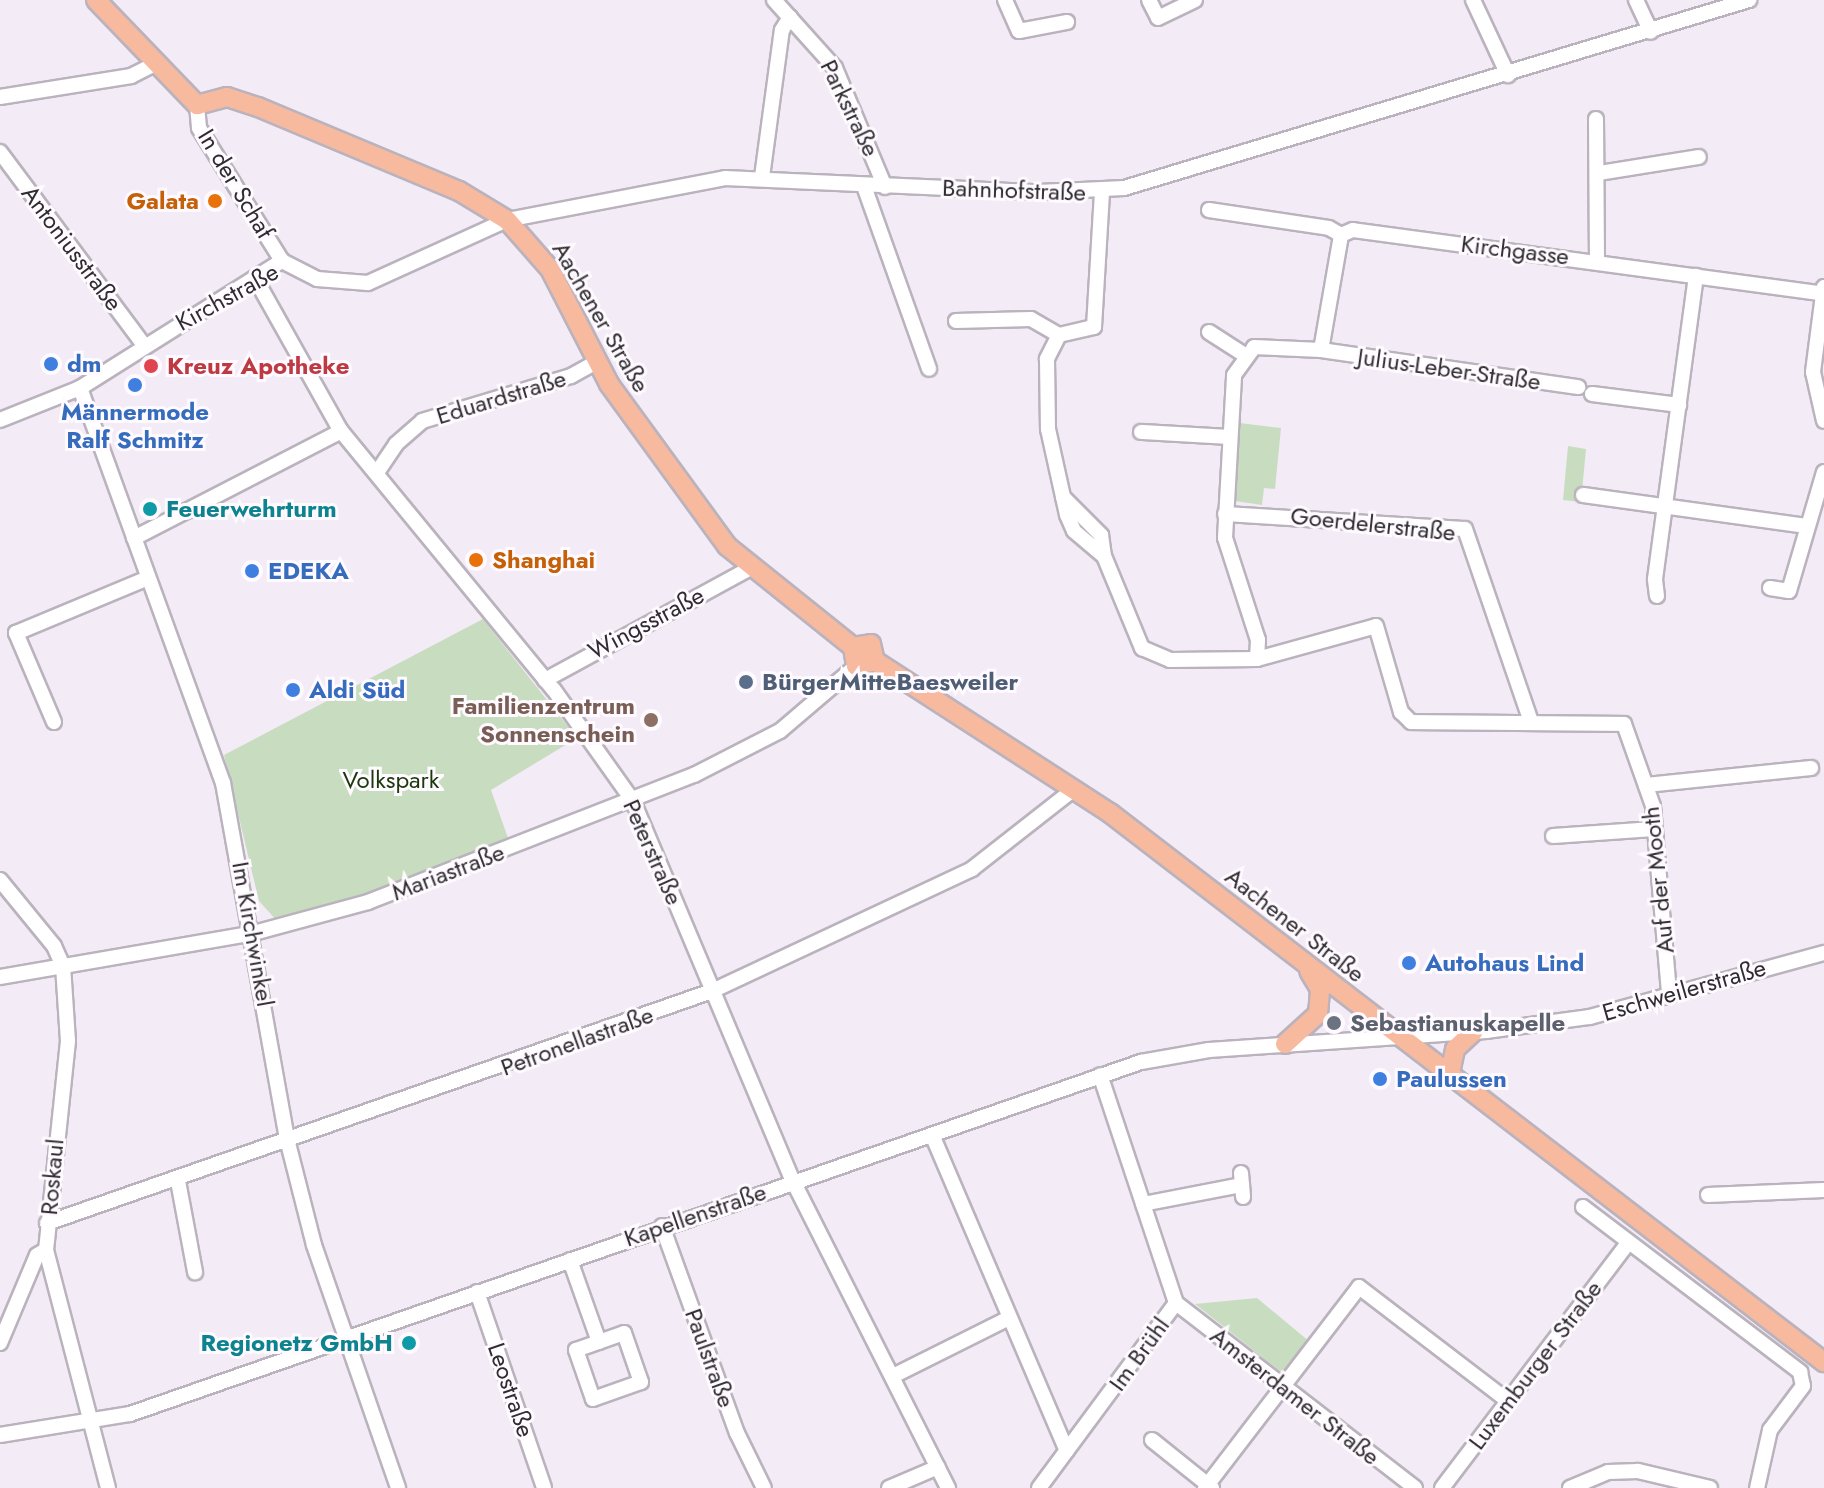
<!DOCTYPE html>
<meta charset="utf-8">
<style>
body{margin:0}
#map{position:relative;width:1824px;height:1488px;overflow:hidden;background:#f3ebf6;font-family:Jost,sans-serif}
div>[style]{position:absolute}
.green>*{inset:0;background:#c8ddc0}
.roads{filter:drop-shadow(2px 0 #bab3bd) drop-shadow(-2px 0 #bab3bd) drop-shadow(0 2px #bab3bd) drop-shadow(0 -2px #bab3bd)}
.minor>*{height:14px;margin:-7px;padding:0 7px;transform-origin:7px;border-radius:7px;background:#fff}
.major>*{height:18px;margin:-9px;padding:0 9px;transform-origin:9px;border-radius:9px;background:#f8ba9e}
.dots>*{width:22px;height:22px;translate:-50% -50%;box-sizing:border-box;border:4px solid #fefaff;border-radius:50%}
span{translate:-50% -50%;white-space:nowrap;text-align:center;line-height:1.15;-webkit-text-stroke:6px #fefaff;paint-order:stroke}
.street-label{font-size:24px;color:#2f2c30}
.food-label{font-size:24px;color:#c56008;font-weight:700}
.right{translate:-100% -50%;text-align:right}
.left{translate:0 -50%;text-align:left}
.shop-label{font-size:24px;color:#366cbe;font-weight:700}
.health-label{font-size:24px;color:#be3a42;font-weight:700}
.culture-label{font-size:24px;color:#0d838f;font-weight:700}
.service-label{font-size:24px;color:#4e5e75;font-weight:700}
.education-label{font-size:24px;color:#785e54;font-weight:700}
.park-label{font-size:24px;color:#1a380c}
.worship-label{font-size:24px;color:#5b616d;font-weight:700}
</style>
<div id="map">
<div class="green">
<i style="clip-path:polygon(1240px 423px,1281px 428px,1275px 489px,1264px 488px,1262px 505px,1235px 501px)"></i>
<i style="clip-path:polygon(1568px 446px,1586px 449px,1581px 502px,1563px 500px)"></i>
<i style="clip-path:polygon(483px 619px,577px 738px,491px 790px,508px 838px,427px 873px,278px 922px,259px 901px,224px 755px)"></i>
<i style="clip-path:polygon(1257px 1298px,1310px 1342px,1288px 1370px,1280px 1371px,1195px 1304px)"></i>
</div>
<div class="roads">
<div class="minor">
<i style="left:774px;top:0;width:91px;rotate:48.1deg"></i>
<i style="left:835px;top:68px;width:129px;rotate:67.2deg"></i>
<i style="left:1005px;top:0;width:34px;rotate:66deg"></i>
<i style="left:1019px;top:31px;width:49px;rotate:-10.6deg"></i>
<i style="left:1149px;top:0;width:20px;rotate:63deg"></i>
<i style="left:1158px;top:18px;width:41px;rotate:-25.9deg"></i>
<i style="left:1473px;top:0;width:83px;rotate:65deg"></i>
<i style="left:1636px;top:0;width:35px;rotate:65deg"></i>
<i style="left:0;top:97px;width:133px;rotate:-9.1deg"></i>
<i style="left:131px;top:76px;width:25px;rotate:-27deg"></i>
<i style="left:197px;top:105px;width:23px;rotate:85deg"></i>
<i style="left:199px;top:128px;width:157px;rotate:58deg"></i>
<i style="left:282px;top:261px;width:39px;rotate:27deg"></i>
<i style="left:317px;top:279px;width:51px;rotate:4.5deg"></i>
<i style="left:368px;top:283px;width:153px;rotate:-24.4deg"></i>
<i style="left:507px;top:220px;width:222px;rotate:-10.9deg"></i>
<i style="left:725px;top:178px;width:313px;rotate:2.6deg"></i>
<i style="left:1038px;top:192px;width:86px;rotate:-2.7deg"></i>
<i style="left:1124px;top:188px;width:653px;rotate:-16.74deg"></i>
<i style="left:1596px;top:119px;width:141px;rotate:89.6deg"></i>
<i style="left:0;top:152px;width:241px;rotate:53.3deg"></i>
<i style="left:1599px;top:173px;width:101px;rotate:-9.1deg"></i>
<i style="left:762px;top:177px;width:148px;rotate:-82.3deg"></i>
<i style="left:782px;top:30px;width:15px;rotate:-58deg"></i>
<i style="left:864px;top:186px;width:194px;rotate:70.4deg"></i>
<i style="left:1209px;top:210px;width:121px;rotate:8.5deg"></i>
<i style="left:1329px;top:228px;width:14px;rotate:30deg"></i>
<i style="left:1341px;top:235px;width:13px;rotate:-23deg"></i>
<i style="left:1353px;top:230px;width:475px;rotate:7.7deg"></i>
<i style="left:255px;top:278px;width:176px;rotate:60.7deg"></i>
<i style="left:341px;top:431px;width:335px;rotate:50.6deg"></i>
<i style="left:554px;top:690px;width:136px;rotate:54.6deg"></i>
<i style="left:633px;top:801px;width:412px;rotate:67.2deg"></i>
<i style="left:793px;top:1181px;width:344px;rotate:63.2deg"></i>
<i style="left:1824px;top:287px;width:86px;rotate:97.4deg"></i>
<i style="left:1813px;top:372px;width:50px;rotate:77.3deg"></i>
<i style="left:956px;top:321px;width:75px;rotate:-1.5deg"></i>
<i style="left:1031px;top:319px;width:32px;rotate:30deg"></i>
<i style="left:1059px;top:335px;width:36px;rotate:-13deg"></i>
<i style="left:1094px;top:327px;width:135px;rotate:-86.6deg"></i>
<i style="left:1209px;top:332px;width:40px;rotate:32.9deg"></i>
<i style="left:1059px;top:335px;width:27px;rotate:117deg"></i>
<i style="left:1047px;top:359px;width:70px;rotate:89.2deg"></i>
<i style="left:1048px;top:429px;width:88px;rotate:77.5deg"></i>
<i style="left:1067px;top:515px;width:17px;rotate:66deg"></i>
<i style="left:1074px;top:531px;width:39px;rotate:40deg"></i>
<i style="left:1104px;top:556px;width:100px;rotate:67.6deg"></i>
<i style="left:1142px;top:648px;width:30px;rotate:23deg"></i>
<i style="left:1170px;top:660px;width:87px;rotate:-0.7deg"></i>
<i style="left:1257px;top:659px;width:123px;rotate:-15.5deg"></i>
<i style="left:1376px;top:626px;width:90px;rotate:73.8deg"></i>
<i style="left:1401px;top:712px;width:14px;rotate:45deg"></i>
<i style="left:1411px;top:722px;width:213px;rotate:0.5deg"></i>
<i style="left:1624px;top:724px;width:87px;rotate:70.5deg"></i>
<i style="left:1653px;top:806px;width:188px;rotate:85.1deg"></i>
<i style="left:1321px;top:350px;width:260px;rotate:8.2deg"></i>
<i style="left:80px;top:388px;width:420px;rotate:70.1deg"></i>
<i style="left:223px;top:783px;width:362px;rotate:79.8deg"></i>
<i style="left:287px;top:1139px;width:109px;rotate:75.7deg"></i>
<i style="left:314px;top:1245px;width:257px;rotate:70.9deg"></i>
<i style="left:1592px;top:394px;width:88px;rotate:7.2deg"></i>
<i style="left:0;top:420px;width:86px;rotate:-21.8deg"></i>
<i style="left:80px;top:388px;width:239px;rotate:-32.2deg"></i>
<i style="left:1141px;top:432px;width:86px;rotate:3.3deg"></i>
<i style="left:378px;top:471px;width:32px;rotate:-56deg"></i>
<i style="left:396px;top:444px;width:35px;rotate:-41deg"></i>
<i style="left:422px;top:421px;width:156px;rotate:-16.8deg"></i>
<i style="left:571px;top:376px;width:29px;rotate:-29deg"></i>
<i style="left:1583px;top:495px;width:226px;rotate:7.9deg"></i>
<i style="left:1063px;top:497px;width:54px;rotate:45deg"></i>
<i style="left:1101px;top:535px;width:21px;rotate:82deg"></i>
<i style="left:1225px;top:514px;width:240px;rotate:3.6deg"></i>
<i style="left:1465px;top:529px;width:204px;rotate:71.1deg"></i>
<i style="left:134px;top:538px;width:233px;rotate:-27.3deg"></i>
<i style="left:1770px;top:588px;width:19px;rotate:9deg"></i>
<i style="left:1789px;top:591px;width:124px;rotate:-73.6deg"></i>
<i style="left:1657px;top:596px;width:17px;rotate:-97deg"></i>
<i style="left:1655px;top:579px;width:306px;rotate:-82.3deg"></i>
<i style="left:1257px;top:659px;width:19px;rotate:-87deg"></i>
<i style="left:1258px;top:640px;width:107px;rotate:-107.9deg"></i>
<i style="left:1225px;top:538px;width:163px;rotate:-86.8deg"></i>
<i style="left:1234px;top:375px;width:34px;rotate:-54deg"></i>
<i style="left:1254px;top:347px;width:67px;rotate:2.6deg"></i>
<i style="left:1321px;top:350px;width:117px;rotate:-80.1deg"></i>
<i style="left:545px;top:680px;width:232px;rotate:-28.6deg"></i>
<i style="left:54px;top:722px;width:97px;rotate:-113.1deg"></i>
<i style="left:16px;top:633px;width:143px;rotate:-22.6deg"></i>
<i style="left:1646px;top:785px;width:166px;rotate:-5.9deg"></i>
<i style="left:1553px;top:836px;width:101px;rotate:-4deg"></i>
<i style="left:0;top:880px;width:85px;rotate:50.7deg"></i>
<i style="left:54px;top:946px;width:22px;rotate:66deg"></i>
<i style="left:63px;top:966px;width:75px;rotate:86.2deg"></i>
<i style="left:68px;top:1041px;width:210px;rotate:96deg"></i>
<i style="left:46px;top:1250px;width:246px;rotate:75.4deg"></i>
<i style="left:0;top:977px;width:258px;rotate:-9.8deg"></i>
<i style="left:254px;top:933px;width:118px;rotate:-15.2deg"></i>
<i style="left:368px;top:902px;width:350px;rotate:-21.3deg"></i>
<i style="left:694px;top:775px;width:97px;rotate:-27.1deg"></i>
<i style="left:780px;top:731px;width:100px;rotate:-40.5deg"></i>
<i style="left:933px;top:1137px;width:341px;rotate:66.9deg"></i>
<i style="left:1241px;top:1173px;width:24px;rotate:85deg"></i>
<i style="left:178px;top:1181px;width:93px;rotate:79.4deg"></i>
<i style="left:1708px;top:1195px;width:116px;rotate:-2.5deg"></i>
<i style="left:1143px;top:1204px;width:101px;rotate:-10.9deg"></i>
<i style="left:1583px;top:1207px;width:273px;rotate:37.2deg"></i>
<i style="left:1800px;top:1372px;width:14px;rotate:78deg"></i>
<i style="left:1803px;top:1386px;width:55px;rotate:126.9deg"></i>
<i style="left:1770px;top:1430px;width:59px;rotate:102.6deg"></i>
<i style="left:47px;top:1223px;width:704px;rotate:-19.23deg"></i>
<i style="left:712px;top:991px;width:287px;rotate:-25.1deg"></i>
<i style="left:972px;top:869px;width:130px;rotate:-38.1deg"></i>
<i style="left:662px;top:1226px;width:220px;rotate:70.1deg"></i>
<i style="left:737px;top:1433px;width:61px;rotate:63.9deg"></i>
<i style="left:570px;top:1260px;width:87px;rotate:70.5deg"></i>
<i style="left:477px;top:1292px;width:207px;rotate:71.1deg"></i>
<i style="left:1176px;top:1303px;width:302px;rotate:37.7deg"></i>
<i style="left:624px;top:1333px;width:52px;rotate:70.9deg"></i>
<i style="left:641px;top:1382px;width:51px;rotate:160.5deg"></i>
<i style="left:593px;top:1399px;width:52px;rotate:-109.1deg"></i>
<i style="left:576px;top:1350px;width:51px;rotate:-19.5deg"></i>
<i style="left:0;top:1343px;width:95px;rotate:-67.2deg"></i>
<i style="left:37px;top:1255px;width:10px;rotate:-29deg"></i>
<i style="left:895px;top:1375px;width:127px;rotate:-26.6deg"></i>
<i style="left:0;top:1435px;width:132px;rotate:-9.2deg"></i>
<i style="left:130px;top:1414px;width:1071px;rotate:-19.2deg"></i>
<i style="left:1141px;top:1062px;width:69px;rotate:-10deg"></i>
<i style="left:1209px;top:1050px;width:278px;rotate:-3.9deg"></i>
<i style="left:1486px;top:1031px;width:105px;rotate:-7.7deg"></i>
<i style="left:1590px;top:1017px;width:243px;rotate:-15.3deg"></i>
<i style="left:1152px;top:1440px;width:77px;rotate:38.7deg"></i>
<i style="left:889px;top:1488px;width:53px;rotate:-23.2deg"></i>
<i style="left:1039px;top:1488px;width:230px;rotate:-53.5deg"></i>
<i style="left:1176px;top:1303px;width:240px;rotate:-108.4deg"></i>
<i style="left:1205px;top:1488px;width:253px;rotate:-52.5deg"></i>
<i style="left:1359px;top:1287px;width:188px;rotate:37.4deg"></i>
<i style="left:1442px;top:1488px;width:308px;rotate:-52.8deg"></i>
<i style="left:1570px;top:1488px;width:41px;rotate:-22.8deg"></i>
<i style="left:1608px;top:1472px;width:30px;rotate:-2deg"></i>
<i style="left:1638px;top:1471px;width:74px;rotate:13.3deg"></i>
</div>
<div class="major">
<i style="left:96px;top:0;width:146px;rotate:46.1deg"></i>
<i style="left:197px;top:105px;width:31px;rotate:-15deg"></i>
<i style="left:227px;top:97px;width:33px;rotate:18deg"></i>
<i style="left:258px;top:107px;width:218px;rotate:22.7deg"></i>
<i style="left:459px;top:191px;width:56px;rotate:31.1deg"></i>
<i style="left:507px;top:220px;width:65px;rotate:48.7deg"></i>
<i style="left:550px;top:269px;width:129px;rotate:62.8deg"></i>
<i style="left:609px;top:384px;width:200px;rotate:53.9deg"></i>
<i style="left:727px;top:546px;width:161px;rotate:38.7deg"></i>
<i style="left:853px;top:647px;width:19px;rotate:81deg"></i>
<i style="left:856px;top:666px;width:20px;rotate:-15deg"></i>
<i style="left:853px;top:647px;width:18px;rotate:-9deg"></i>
<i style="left:871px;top:644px;width:17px;rotate:77deg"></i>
<i style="left:875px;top:661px;width:280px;rotate:32.9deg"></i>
<i style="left:1110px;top:813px;width:901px;rotate:37.56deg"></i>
<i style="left:1285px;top:1044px;width:45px;rotate:-42.3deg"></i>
<i style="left:1318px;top:1014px;width:25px;rotate:-85deg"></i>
<i style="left:1320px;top:989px;width:21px;rotate:-121deg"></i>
<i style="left:1450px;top:1073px;width:25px;rotate:-78deg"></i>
<i style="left:1455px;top:1049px;width:25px;rotate:-43deg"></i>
</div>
</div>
<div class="dots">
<i style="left:215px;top:201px;background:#e8710a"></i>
<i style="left:51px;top:364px;background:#3f7fe0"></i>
<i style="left:151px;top:366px;background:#e0444e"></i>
<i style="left:135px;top:385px;background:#3f7fe0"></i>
<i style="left:150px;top:509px;background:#0f9aa8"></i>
<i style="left:476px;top:560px;background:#e8710a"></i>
<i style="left:252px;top:571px;background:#3f7fe0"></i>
<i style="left:746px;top:682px;background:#5c6f8a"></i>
<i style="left:293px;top:690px;background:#3f7fe0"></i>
<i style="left:651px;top:720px;background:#8d6e63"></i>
<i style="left:1409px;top:963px;background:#3f7fe0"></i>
<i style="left:1334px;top:1023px;background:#6b7280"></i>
<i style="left:1380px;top:1079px;background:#3f7fe0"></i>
<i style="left:409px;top:1343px;background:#0f9aa8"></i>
</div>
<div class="street-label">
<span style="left:850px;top:108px;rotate:64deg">Parkstraße</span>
<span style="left:236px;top:184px;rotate:59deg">In der Schaf</span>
<span style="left:1014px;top:190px;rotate:2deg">Bahnhofstraße</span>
<span style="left:72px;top:248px;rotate:53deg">Antoniusstraße</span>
<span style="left:1515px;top:250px;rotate:7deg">Kirchgasse</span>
<span style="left:227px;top:297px;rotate:-29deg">Kirchstraße</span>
<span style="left:601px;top:317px;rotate:60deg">Aachener Straße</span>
<span style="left:1449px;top:369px;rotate:8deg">Julius-Leber-Straße</span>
<span style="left:501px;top:397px;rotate:-17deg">Eduardstraße</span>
<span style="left:1373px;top:524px;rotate:6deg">Goerdelerstraße</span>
<span style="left:646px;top:623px;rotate:-28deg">Wingsstraße</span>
<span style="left:653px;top:852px;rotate:66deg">Peterstraße</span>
<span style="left:448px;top:872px;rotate:-21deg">Mariastraße</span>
<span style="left:1658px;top:880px;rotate:-96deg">Auf der Mooth</span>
<span style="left:1295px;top:925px;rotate:38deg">Aachener Straße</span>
<span style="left:253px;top:934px;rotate:80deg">Im Kirchwinkel</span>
<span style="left:1684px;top:990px;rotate:-16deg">Eschweilerstraße</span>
<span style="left:577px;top:1041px;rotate:-20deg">Petronellastraße</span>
<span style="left:52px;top:1177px;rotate:-85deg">Roskaul</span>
<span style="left:695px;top:1215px;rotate:-19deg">Kapellenstraße</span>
<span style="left:1139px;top:1354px;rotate:-54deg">Im Brühl</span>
<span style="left:710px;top:1358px;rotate:70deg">Paulstraße</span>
<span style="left:1535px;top:1365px;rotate:-53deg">Luxemburger Straße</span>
<span style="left:511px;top:1390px;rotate:71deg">Leostraße</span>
<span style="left:1295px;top:1396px;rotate:38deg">Amsterdamer Straße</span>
</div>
<div class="food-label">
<span class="right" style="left:199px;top:201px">Galata</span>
<span class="left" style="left:492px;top:560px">Shanghai</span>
</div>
<div class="shop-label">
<span class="left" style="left:67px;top:364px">dm</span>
<span style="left:135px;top:426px">Männermode<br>Ralf Schmitz</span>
<span class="left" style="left:268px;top:571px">EDEKA</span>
<span class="left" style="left:309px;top:690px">Aldi Süd</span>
<span class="left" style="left:1425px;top:963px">Autohaus Lind</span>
<span class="left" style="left:1396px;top:1079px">Paulussen</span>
</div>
<div class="health-label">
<span class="left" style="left:167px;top:366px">Kreuz Apotheke</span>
</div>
<div class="culture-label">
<span class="left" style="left:166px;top:509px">Feuerwehrturm</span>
<span class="right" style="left:393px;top:1343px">Regionetz GmbH</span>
</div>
<div class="service-label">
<span class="left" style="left:762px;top:682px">BürgerMitteBaesweiler</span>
</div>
<div class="education-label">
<span class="right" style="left:635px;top:720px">Familienzentrum<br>Sonnenschein</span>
</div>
<div class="park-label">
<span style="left:391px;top:780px">Volkspark</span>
</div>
<div class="worship-label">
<span class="left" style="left:1350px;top:1023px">Sebastianuskapelle</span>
</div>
</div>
